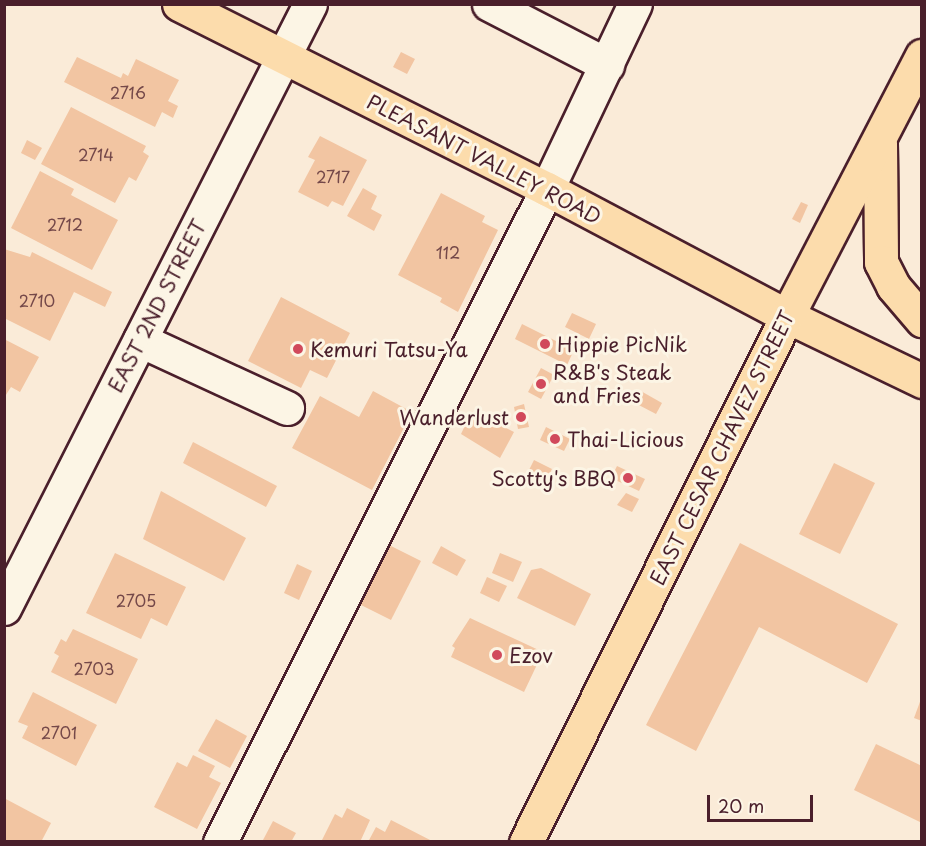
<!DOCTYPE html>
<style>
body{margin:0}
#map{position:relative;width:926px;height:846px;overflow:hidden;background:#faebd8;font-family:"Playpen Sans",sans-serif}
div>[style]{position:absolute}
.building>*{inset:0;background:#f2c5a2}
.roads{filter:drop-shadow(2px 0 #4a1f2b) drop-shadow(-2px 0 #4a1f2b) drop-shadow(0 2px #4a1f2b) drop-shadow(0 -2px #4a1f2b)}
.minor>*{height:33px;margin:-16.5px;padding:0 16.5px;transform-origin:16.5px;border-radius:16.5px;background:#fcf5e5}
.major>*{height:33px;margin:-16.5px;padding:0 16.5px;transform-origin:16.5px;border-radius:16.5px;background:#fcdcac}
.dots>*{width:16px;height:16px;translate:-50% -50%;box-sizing:border-box;border:3px solid #fcf5e5;border-radius:50%}
span{translate:-50% -50%;white-space:nowrap;text-align:center;line-height:1.15;-webkit-text-stroke:6px #fcf5e5;paint-order:stroke}
.number-label{font-size:16px;color:#744849}
.number-label span{-webkit-text-stroke-width:0}
.street-label{font-size:20px;color:#4a1f2b}
.poi-label{font-size:20px;color:#4a1f2b}
.left{translate:0 -50%;text-align:left}
.right{translate:-100% -50%;text-align:right}
.frame{position:absolute;inset:0;border:6px solid #4a1f2b;pointer-events:none}
.scale{position:absolute;left:707px;top:795px;width:106px;height:27px;box-sizing:border-box;border:3px solid #4a1f2b;border-top:0;padding-left:8px;font-size:18px;line-height:21px;white-space:nowrap;color:#4a1f2b;-webkit-text-stroke:4px #fcf5e5;paint-order:stroke}
</style>
<div id="map">
<div class="building">
<i style="clip-path:polygon(401px 52px,415px 59px,407px 74px,393px 67px)"></i>
<i style="clip-path:polygon(77px 57px,121px 78px,123px 73px,128px 76px,136px 59px,179px 80px,168px 101px,178px 106px,173px 118px,162px 112px,155px 127px,64px 82px)"></i>
<i style="clip-path:polygon(71px 107px,146px 146px,143px 152px,149px 156px,136px 181px,129px 177px,115px 203px,41px 164px)"></i>
<i style="clip-path:polygon(320px 136px,367px 160px,343px 206px,332px 201px,328px 207px,298px 192px,315px 160px,308px 157px)"></i>
<i style="clip-path:polygon(27px 140px,42px 148px,35px 160px,21px 153px)"></i>
<i style="clip-path:polygon(40px 171px,74px 189px,71px 195px,118px 220px,92px 270px,11px 228px)"></i>
<i style="clip-path:polygon(363px 188px,377px 196px,371px 209px,382px 215px,374px 231px,347px 216px)"></i>
<i style="clip-path:polygon(441px 193px,485px 216px,482px 222px,498px 230px,458px 312px,440px 302px,442px 298px,398px 275px)"></i>
<i style="clip-path:polygon(801px 202px,808px 205px,800px 223px,792px 219px)"></i>
<i style="clip-path:polygon(4px 249px,30px 257px,32px 252px,112px 292px,105px 307px,74px 292px,50px 341px,4px 318px)"></i>
<i style="clip-path:polygon(281px 297px,350px 333px,327px 378px,310px 370px,301px 388px,248px 361px)"></i>
<i style="clip-path:polygon(572px 313px,596px 324px,589px 339px,565px 327px)"></i>
<i style="clip-path:polygon(522px 324px,574px 350px,567px 365px,515px 339px)"></i>
<i style="clip-path:polygon(4px 339px,39px 357px,20px 392px,11px 387px,4px 398px)"></i>
<i style="clip-path:polygon(541px 368px,554px 375px,541px 399px,528px 392px)"></i>
<i style="clip-path:polygon(639px 390px,662px 403px,656px 414px,633px 402px)"></i>
<i style="clip-path:polygon(373px 391px,412px 412px,372px 490px,292px 448px,320px 396px,359px 417px)"></i>
<i style="clip-path:polygon(524px 404px,529px 427px,518px 429px,514px 407px)"></i>
<i style="clip-path:polygon(472px 411px,514px 432px,500px 458px,461px 434px)"></i>
<i style="clip-path:polygon(546px 427px,570px 439px,564px 451px,540px 440px)"></i>
<i style="clip-path:polygon(193px 442px,277px 486px,266px 507px,183px 463px)"></i>
<i style="clip-path:polygon(534px 460px,552px 469px,545px 483px,527px 474px)"></i>
<i style="clip-path:polygon(834px 463px,875px 483px,840px 554px,799px 534px)"></i>
<i style="clip-path:polygon(617px 466px,645px 479px,639px 491px,611px 478px)"></i>
<i style="clip-path:polygon(161px 491px,246px 538px,224px 581px,143px 539px)"></i>
<i style="clip-path:polygon(626px 493px,639px 499px,632px 512px,617px 505px)"></i>
<i style="clip-path:polygon(385px 543px,421px 561px,391px 620px,355px 602px)"></i>
<i style="clip-path:polygon(740px 543px,898px 624px,867px 683px,759px 627px,696px 751px,646px 725px)"></i>
<i style="clip-path:polygon(441px 546px,466px 560px,457px 576px,432px 563px)"></i>
<i style="clip-path:polygon(115px 553px,186px 587px,167px 626px,151px 618px,141px 639px,86px 613px)"></i>
<i style="clip-path:polygon(500px 553px,522px 562px,513px 582px,492px 573px)"></i>
<i style="clip-path:polygon(297px 564px,312px 571px,299px 600px,284px 593px)"></i>
<i style="clip-path:polygon(541px 568px,591px 594px,575px 626px,517px 598px,531px 570px)"></i>
<i style="clip-path:polygon(487px 577px,507px 586px,499px 602px,480px 593px)"></i>
<i style="clip-path:polygon(470px 618px,543px 652px,524px 692px,451px 657px,455px 648px,452px 646px)"></i>
<i style="clip-path:polygon(73px 629px,138px 659px,116px 704px,51px 672px,59px 656px,54px 653px,61px 639px,66px 642px)"></i>
<i style="clip-path:polygon(33px 692px,97px 725px,76px 766px,22px 738px,28px 726px,18px 722px)"></i>
<i style="clip-path:polygon(921px 699px,922px 699px,922px 721px,914px 718px)"></i>
<i style="clip-path:polygon(216px 719px,247px 736px,230px 768px,198px 751px)"></i>
<i style="clip-path:polygon(876px 744px,922px 766px,922px 823px,854px 790px)"></i>
<i style="clip-path:polygon(193px 755px,215px 766px,209px 777px,221px 783px,197px 829px,154px 807px,177px 762px,187px 767px)"></i>
<i style="clip-path:polygon(4px 798px,51px 823px,41px 842px,4px 842px)"></i>
<i style="clip-path:polygon(347px 808px,370px 820px,360px 842px,321px 842px,335px 814px,342px 818px)"></i>
<i style="clip-path:polygon(391px 820px,434px 842px,368px 842px,376px 827px,385px 832px)"></i>
<i style="clip-path:polygon(273px 821px,296px 833px,291px 842px,263px 840px)"></i>
</div>
<div class="roads">
<div class="minor">
<i style="left:489px;top:4px;width:133px;rotate:27.3deg"></i>
<i style="left:140px;top:340px;width:162px;rotate:24.8deg"></i>
<i style="left:4px;top:608px;width:677px;rotate:-63.13deg"></i>
<i style="left:220px;top:842px;width:730px;rotate:-63.4deg"></i>
<i style="left:547px;top:189px;width:205px;rotate:-64.6deg"></i>
</div>
<div class="major">
<i style="left:179px;top:4px;width:412px;rotate:26.7deg"></i>
<i style="left:547px;top:189px;width:272px;rotate:27.9deg"></i>
<i style="left:787px;top:316px;width:150px;rotate:25.7deg"></i>
<i style="left:880px;top:143px;width:119px;rotate:89.5deg"></i>
<i style="left:881px;top:262px;width:27px;rotate:63deg"></i>
<i style="left:893px;top:286px;width:45px;rotate:49.5deg"></i>
<i style="left:526px;top:842px;width:587px;rotate:-63.61deg"></i>
<i style="left:787px;top:316px;width:293px;rotate:-62.6deg"></i>
</div>
</div>
<div class="dots">
<i style="left:545px;top:344px;background:#d1495b"></i>
<i style="left:298px;top:349px;background:#d1495b"></i>
<i style="left:541px;top:384px;background:#d1495b"></i>
<i style="left:521px;top:417px;background:#d1495b"></i>
<i style="left:555px;top:439px;background:#d1495b"></i>
<i style="left:628px;top:478px;background:#d1495b"></i>
<i style="left:497px;top:655px;background:#d1495b"></i>
</div>
<div class="number-label">
<span style="left:128px;top:92px">2716</span>
<span style="left:96px;top:154px">2714</span>
<span style="left:333px;top:176px">2717</span>
<span style="left:65px;top:224px">2712</span>
<span style="left:448px;top:252px">112</span>
<span style="left:37px;top:300px">2710</span>
<span style="left:136px;top:600px">2705</span>
<span style="left:94px;top:668px">2703</span>
<span style="left:59px;top:732px">2701</span>
</div>
<div class="street-label">
<span style="left:484px;top:159px;rotate:27deg">PLEASANT VALLEY ROAD</span>
<span style="left:157px;top:306px;rotate:-63deg">EAST 2ND STREET</span>
<span style="left:722px;top:448px;rotate:-64deg">EAST CESAR CHAVEZ STREET</span>
</div>
<div class="poi-label">
<span class="left" style="left:557px;top:344px">Hippie PicNik</span>
<span class="left" style="left:310px;top:349px">Kemuri Tatsu-Ya</span>
<span class="left" style="left:553px;top:384px">R&amp;B's Steak<br>and Fries</span>
<span class="right" style="left:509px;top:417px">Wanderlust</span>
<span class="left" style="left:567px;top:439px">Thai-Licious</span>
<span class="right" style="left:616px;top:478px">Scotty's BBQ</span>
<span class="left" style="left:509px;top:655px">Ezov</span>
</div>
<div class="frame"></div>
<div class="scale">20 m</div>
</div>
